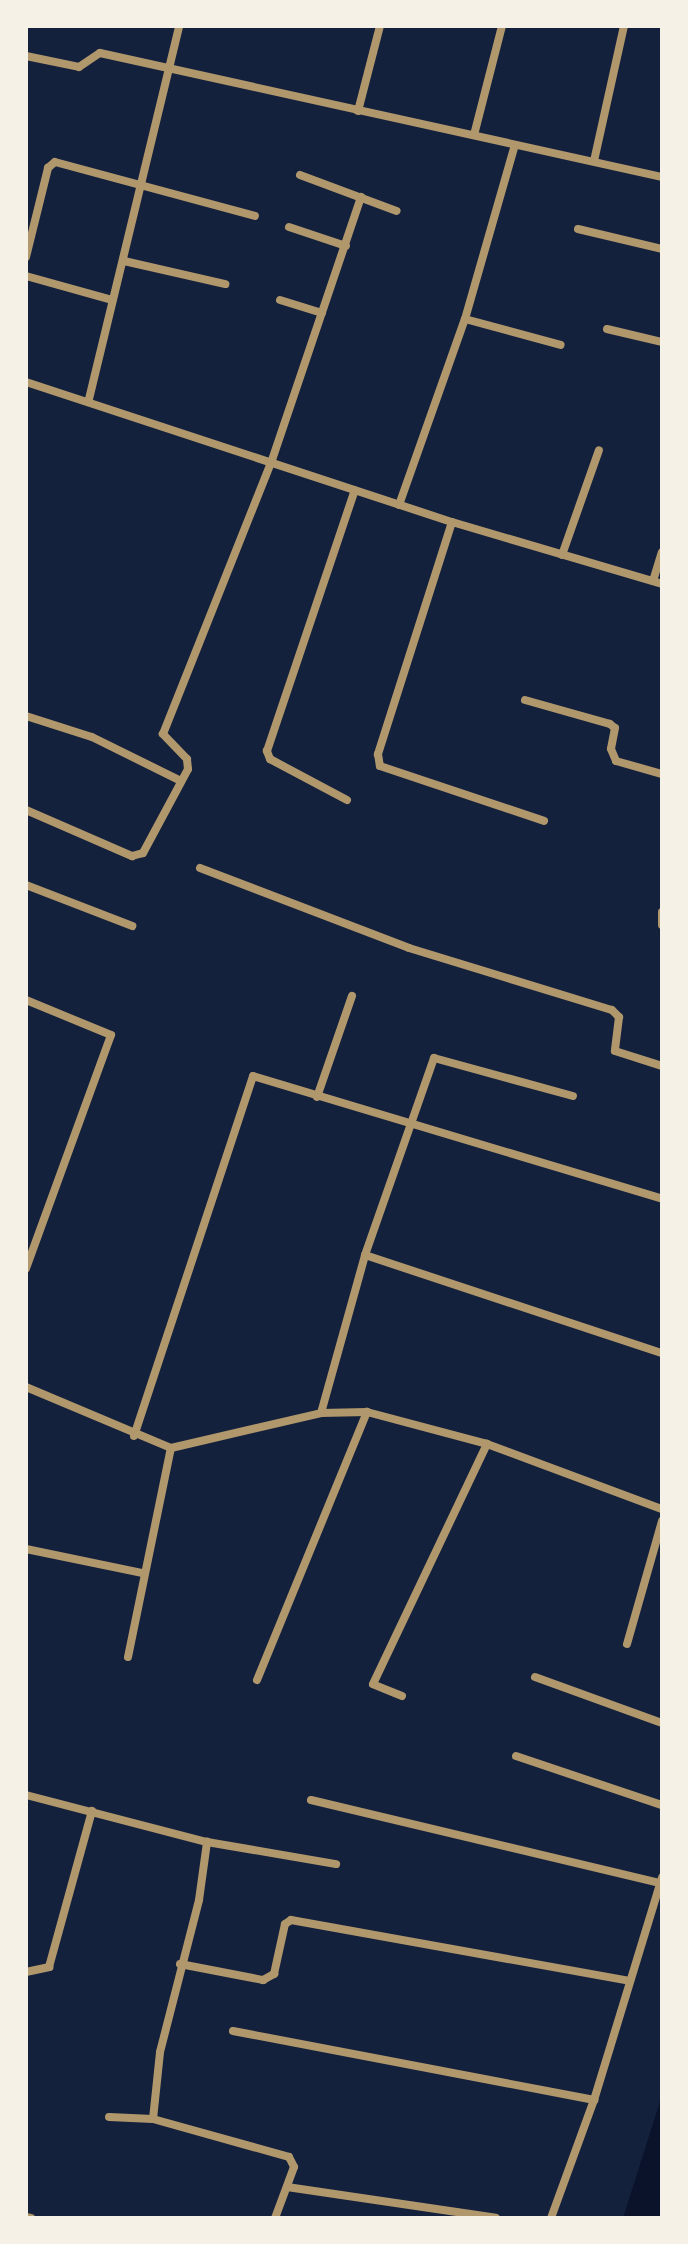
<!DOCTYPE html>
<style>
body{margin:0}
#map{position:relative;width:688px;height:2244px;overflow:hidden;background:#14213d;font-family:"Exo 2",sans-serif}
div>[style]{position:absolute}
.water>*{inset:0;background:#0b132b}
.minor>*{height:8px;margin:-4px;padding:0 4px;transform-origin:4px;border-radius:4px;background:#b1986c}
span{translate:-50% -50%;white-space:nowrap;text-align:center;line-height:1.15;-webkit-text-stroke:8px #f6f1e7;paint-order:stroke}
.frame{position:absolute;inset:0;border:28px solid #f6f1e7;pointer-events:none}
</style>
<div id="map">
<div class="water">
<i style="clip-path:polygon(662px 2095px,662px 2218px,623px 2218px)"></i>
</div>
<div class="minor">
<i style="left:26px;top:56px;width:54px;rotate:11.7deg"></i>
<i style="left:79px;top:67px;width:25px;rotate:-34deg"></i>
<i style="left:100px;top:53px;width:576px;rotate:12.44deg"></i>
<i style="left:358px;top:111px;width:88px;rotate:-75.5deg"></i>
<i style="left:474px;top:135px;width:113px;rotate:-75.6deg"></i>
<i style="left:594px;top:161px;width:138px;rotate:-77.5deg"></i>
<i style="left:300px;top:175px;width:103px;rotate:20.4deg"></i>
<i style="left:289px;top:227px;width:60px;rotate:18.4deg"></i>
<i style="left:578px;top:229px;width:86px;rotate:13.4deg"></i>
<i style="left:26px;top:257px;width:92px;rotate:-76.1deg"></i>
<i style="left:48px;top:168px;width:9px;rotate:-41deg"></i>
<i style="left:55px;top:162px;width:207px;rotate:15.1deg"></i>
<i style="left:124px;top:261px;width:104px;rotate:12.8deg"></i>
<i style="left:26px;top:276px;width:89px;rotate:15.6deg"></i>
<i style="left:280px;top:300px;width:44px;rotate:17.2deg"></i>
<i style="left:465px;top:319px;width:99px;rotate:15.2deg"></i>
<i style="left:607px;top:329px;width:57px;rotate:13.3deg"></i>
<i style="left:26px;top:382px;width:448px;rotate:18.2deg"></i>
<i style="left:452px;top:522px;width:219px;rotate:16.4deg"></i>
<i style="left:89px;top:399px;width:384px;rotate:-76.4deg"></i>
<i style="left:399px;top:505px;width:197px;rotate:-70.5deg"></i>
<i style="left:465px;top:319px;width:181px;rotate:-74deg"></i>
<i style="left:452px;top:522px;width:244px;rotate:107.7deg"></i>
<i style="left:378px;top:754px;width:12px;rotate:81deg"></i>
<i style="left:380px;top:766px;width:173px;rotate:18.5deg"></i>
<i style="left:562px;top:555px;width:111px;rotate:-70.6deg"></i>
<i style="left:653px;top:581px;width:30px;rotate:-73deg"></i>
<i style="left:525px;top:700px;width:88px;rotate:15.8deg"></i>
<i style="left:610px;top:724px;width:6px;rotate:39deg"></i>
<i style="left:615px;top:728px;width:21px;rotate:101deg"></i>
<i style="left:611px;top:749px;width:13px;rotate:67deg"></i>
<i style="left:616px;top:761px;width:48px;rotate:15.8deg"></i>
<i style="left:26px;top:716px;width:69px;rotate:17.7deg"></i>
<i style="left:92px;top:737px;width:99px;rotate:26.3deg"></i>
<i style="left:347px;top:800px;width:87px;rotate:-152deg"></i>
<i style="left:270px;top:759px;width:9px;rotate:-111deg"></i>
<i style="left:267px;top:751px;width:275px;rotate:-71.4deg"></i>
<i style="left:26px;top:810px;width:116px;rotate:23.5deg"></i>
<i style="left:132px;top:856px;width:11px;rotate:-15deg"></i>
<i style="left:143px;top:853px;width:95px;rotate:-61.8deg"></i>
<i style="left:188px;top:769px;width:10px;rotate:-96deg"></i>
<i style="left:187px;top:759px;width:35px;rotate:-134deg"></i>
<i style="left:163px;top:734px;width:292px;rotate:-68.3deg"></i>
<i style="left:271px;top:463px;width:281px;rotate:-71.3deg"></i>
<i style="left:200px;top:868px;width:224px;rotate:20.9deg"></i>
<i style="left:409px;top:948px;width:212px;rotate:17deg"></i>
<i style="left:612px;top:1010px;width:10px;rotate:45deg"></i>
<i style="left:619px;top:1017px;width:34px;rotate:97deg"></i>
<i style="left:615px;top:1051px;width:49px;rotate:17.7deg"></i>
<i style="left:26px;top:885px;width:114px;rotate:21.1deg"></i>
<i style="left:662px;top:912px;width:13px;rotate:90deg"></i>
<i style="left:26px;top:1000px;width:92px;rotate:22.4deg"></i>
<i style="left:111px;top:1035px;width:249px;rotate:110deg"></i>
<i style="left:317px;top:1097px;width:107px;rotate:-70.9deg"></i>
<i style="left:365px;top:1255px;width:313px;rotate:18.3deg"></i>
<i style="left:26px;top:1387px;width:157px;rotate:22.8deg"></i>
<i style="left:171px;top:1448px;width:154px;rotate:-13.1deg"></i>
<i style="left:321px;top:1413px;width:46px;rotate:-1.2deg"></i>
<i style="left:367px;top:1412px;width:124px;rotate:14.9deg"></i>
<i style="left:487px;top:1444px;width:187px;rotate:20.4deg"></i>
<i style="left:321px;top:1413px;width:164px;rotate:-74.4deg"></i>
<i style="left:365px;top:1255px;width:209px;rotate:-70.7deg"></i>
<i style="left:434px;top:1058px;width:144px;rotate:15.3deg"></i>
<i style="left:134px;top:1436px;width:379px;rotate:-71.7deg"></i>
<i style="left:253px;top:1076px;width:427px;rotate:16.7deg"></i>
<i style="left:26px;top:1549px;width:118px;rotate:11.7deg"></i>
<i style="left:627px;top:1644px;width:128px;rotate:-74.1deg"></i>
<i style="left:128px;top:1657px;width:213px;rotate:-78.4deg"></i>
<i style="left:535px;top:1677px;width:135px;rotate:19.9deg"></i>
<i style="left:257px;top:1680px;width:290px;rotate:-67.7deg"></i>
<i style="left:402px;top:1696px;width:31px;rotate:-158deg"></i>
<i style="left:373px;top:1684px;width:266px;rotate:-64.6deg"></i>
<i style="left:516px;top:1756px;width:154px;rotate:18.6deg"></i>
<i style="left:26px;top:1795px;width:187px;rotate:14.6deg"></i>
<i style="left:207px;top:1842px;width:131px;rotate:9.7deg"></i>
<i style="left:311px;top:1800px;width:359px;rotate:13.4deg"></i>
<i style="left:180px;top:1964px;width:85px;rotate:10.9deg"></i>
<i style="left:263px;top:1980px;width:13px;rotate:-29deg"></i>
<i style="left:274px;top:1974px;width:51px;rotate:-77.6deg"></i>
<i style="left:285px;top:1924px;width:7px;rotate:-34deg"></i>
<i style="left:291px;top:1920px;width:344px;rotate:10.2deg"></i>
<i style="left:26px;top:1972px;width:24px;rotate:-12deg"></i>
<i style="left:49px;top:1967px;width:162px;rotate:-74.6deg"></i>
<i style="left:233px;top:2031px;width:368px;rotate:10.8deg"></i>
<i style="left:109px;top:2117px;width:44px;rotate:2.6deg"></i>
<i style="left:153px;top:2119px;width:141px;rotate:15.6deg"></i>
<i style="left:289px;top:2157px;width:11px;rotate:63deg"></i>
<i style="left:294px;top:2167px;width:54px;rotate:110.4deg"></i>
<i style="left:153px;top:2119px;width:67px;rotate:-84deg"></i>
<i style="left:160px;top:2052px;width:157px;rotate:-75.6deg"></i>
<i style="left:199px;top:1900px;width:59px;rotate:-82.1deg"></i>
<i style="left:287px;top:2187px;width:211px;rotate:8.4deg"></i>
<i style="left:26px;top:2217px;width:5px;rotate:11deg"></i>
<i style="left:551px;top:2218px;width:126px;rotate:-70deg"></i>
<i style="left:594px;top:2100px;width:233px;rotate:-73deg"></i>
</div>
<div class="frame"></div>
</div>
